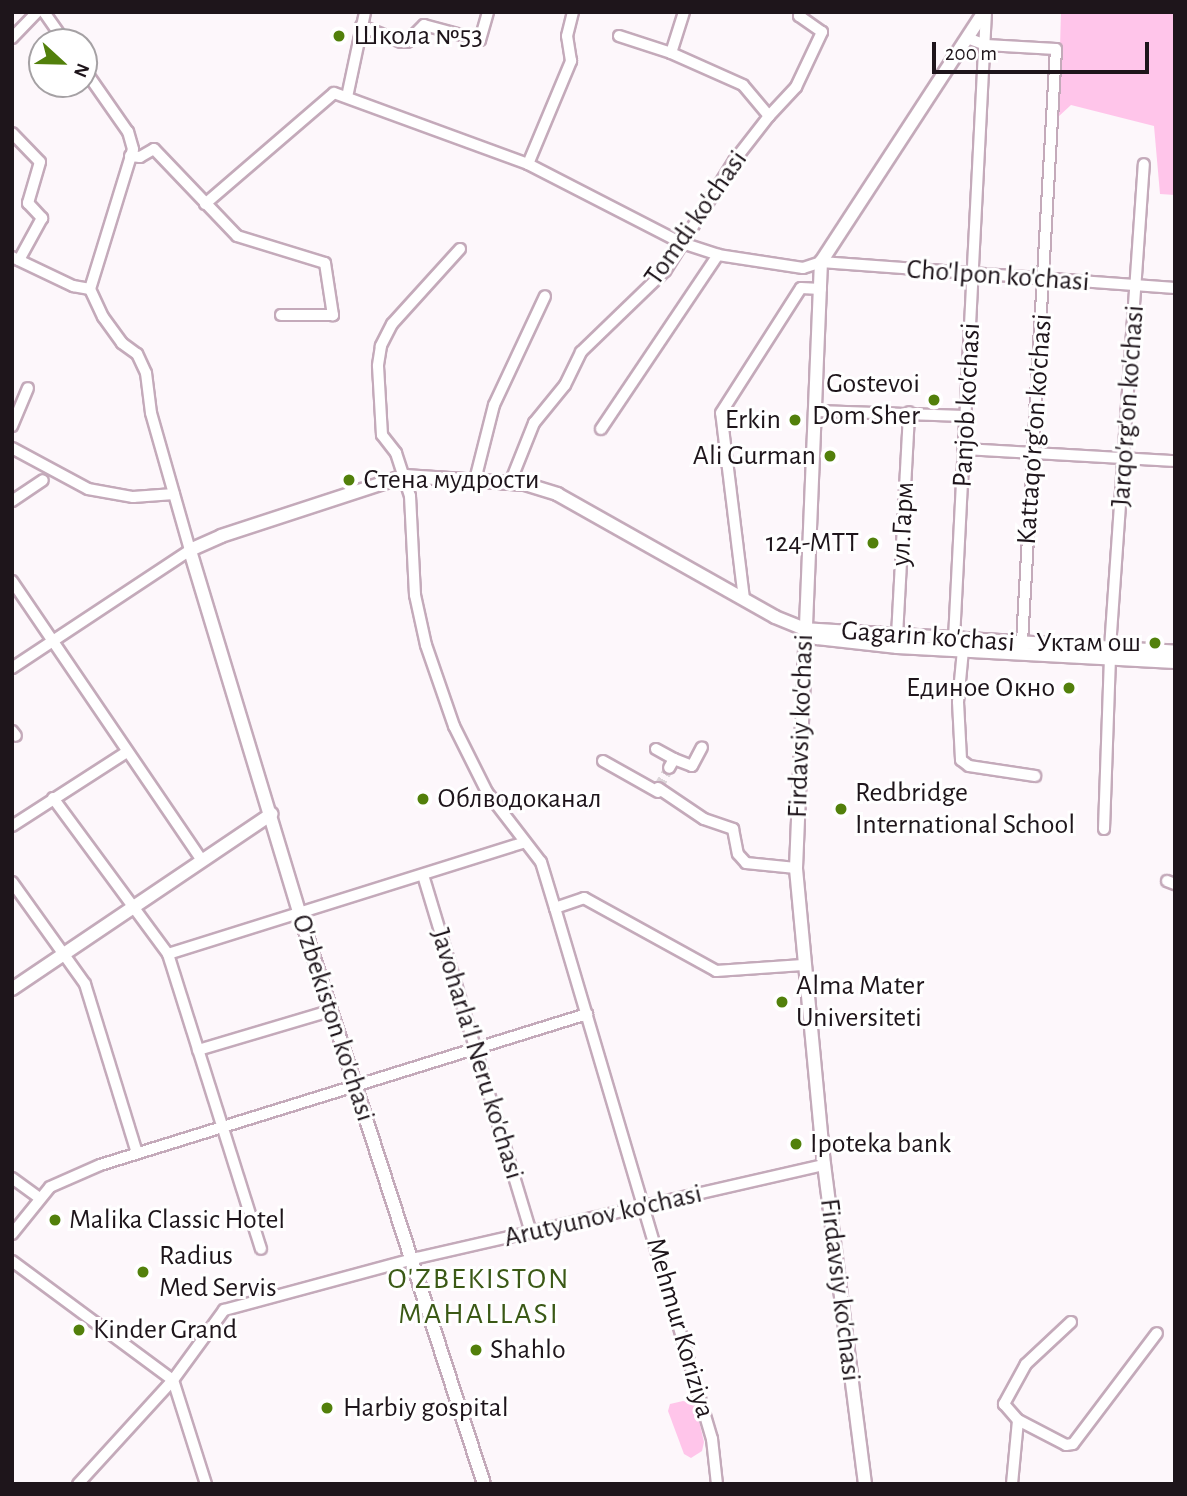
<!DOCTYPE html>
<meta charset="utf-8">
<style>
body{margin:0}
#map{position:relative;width:1187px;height:1496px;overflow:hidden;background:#fdf7fb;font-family:"Alegreya Sans",sans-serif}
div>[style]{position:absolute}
.green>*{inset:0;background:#ffc5ea}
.minor-tunnel>*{height:10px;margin-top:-5px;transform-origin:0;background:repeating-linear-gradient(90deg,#dcd5d9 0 10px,transparent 0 15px)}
.roads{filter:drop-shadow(2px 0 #c4aaba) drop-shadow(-2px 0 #c4aaba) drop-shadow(0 2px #c4aaba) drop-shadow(0 -2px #c4aaba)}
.minor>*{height:10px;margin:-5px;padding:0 5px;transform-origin:5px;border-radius:5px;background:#fff}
.major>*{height:12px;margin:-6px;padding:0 6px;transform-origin:6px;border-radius:6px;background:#fff}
.dots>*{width:19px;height:19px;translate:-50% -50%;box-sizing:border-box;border:4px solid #fff;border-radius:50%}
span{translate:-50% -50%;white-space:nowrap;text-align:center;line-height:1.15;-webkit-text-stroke:6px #fff;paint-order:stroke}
.poi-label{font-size:28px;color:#1e151b}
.left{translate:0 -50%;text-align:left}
.right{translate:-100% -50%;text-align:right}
.street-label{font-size:28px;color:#1e151b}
.neighbourhood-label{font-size:30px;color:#3b5916;letter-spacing:2px}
.frame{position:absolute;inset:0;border:14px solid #1e151b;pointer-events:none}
.north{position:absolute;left:28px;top:28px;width:70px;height:70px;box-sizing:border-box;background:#fff;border:2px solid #a5a1a4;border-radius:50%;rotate:112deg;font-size:19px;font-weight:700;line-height:28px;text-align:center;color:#1e151b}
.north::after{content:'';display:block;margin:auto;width:24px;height:32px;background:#52800b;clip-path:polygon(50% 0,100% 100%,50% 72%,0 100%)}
.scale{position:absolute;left:932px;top:42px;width:217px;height:32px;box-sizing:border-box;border:4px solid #1e151b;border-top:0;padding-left:9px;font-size:21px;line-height:24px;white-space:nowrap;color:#1e151b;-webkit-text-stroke:5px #fff;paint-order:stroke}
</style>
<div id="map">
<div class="green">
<i style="clip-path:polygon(1061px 12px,1175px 12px,1175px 195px,1160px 194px,1154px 126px,1071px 105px,1058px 117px)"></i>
<i style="clip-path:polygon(683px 1401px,695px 1404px,704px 1442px,702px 1451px,691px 1458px,684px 1454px,668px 1411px,670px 1404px)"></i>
</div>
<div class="minor-tunnel">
<i style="left:658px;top:788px;width:23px;rotate:-61deg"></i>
</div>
<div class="roads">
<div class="minor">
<i style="left:44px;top:12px;width:37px;rotate:55deg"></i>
<i style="left:361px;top:26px;width:43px;rotate:21.8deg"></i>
<i style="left:401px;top:42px;width:6px"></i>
<i style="left:407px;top:42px;width:24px;rotate:-45deg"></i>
<i style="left:424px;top:25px;width:58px;rotate:15deg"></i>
<i style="left:480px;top:40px;width:29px;rotate:-74deg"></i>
<i style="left:619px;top:36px;width:55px;rotate:18.1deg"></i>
<i style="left:12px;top:38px;width:36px;rotate:-46deg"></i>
<i style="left:970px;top:39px;width:17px;rotate:21deg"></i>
<i style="left:986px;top:45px;width:70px;rotate:3.3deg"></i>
<i style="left:1056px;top:49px;width:595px;rotate:93.28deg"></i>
<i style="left:347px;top:97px;width:87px;rotate:-78deg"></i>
<i style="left:769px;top:116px;width:40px;rotate:-47deg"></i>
<i style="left:796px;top:87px;width:61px;rotate:-64.7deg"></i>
<i style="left:822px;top:32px;width:28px;rotate:-145deg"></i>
<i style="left:799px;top:16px;width:4px;rotate:-63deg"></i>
<i style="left:12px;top:133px;width:40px;rotate:46deg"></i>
<i style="left:40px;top:162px;width:43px;rotate:106.3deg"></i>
<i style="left:28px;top:203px;width:21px;rotate:47deg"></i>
<i style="left:42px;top:218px;width:48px;rotate:118.7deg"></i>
<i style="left:130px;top:156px;width:10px;rotate:6deg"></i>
<i style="left:140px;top:157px;width:16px;rotate:-30deg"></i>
<i style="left:154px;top:149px;width:120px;rotate:46.3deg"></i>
<i style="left:237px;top:236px;width:92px;rotate:17.1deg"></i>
<i style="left:325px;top:263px;width:53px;rotate:81.3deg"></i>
<i style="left:333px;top:315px;width:52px;rotate:180deg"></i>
<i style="left:528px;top:164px;width:112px;rotate:-67.3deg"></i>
<i style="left:571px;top:61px;width:25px;rotate:-99deg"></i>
<i style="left:567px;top:36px;width:25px;rotate:-76deg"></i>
<i style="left:205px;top:204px;width:170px;rotate:-40.7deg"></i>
<i style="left:334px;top:93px;width:207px;rotate:20.1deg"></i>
<i style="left:528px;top:164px;width:173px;rotate:27.2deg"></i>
<i style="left:682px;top:243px;width:38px;rotate:18deg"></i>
<i style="left:718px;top:255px;width:86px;rotate:8.7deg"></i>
<i style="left:803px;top:268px;width:19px;rotate:-18deg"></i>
<i style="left:821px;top:262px;width:355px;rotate:4.2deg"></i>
<i style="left:460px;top:249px;width:101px;rotate:132.2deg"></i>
<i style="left:392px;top:324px;width:25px;rotate:117deg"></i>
<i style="left:381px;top:346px;width:20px;rotate:99deg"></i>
<i style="left:378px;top:366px;width:69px;rotate:86.7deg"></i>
<i style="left:382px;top:435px;width:23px;rotate:52deg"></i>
<i style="left:396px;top:453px;width:45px;rotate:72deg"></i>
<i style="left:410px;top:496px;width:99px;rotate:87.1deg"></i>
<i style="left:415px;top:595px;width:51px;rotate:77.6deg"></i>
<i style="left:426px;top:645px;width:86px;rotate:70.9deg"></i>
<i style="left:454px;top:726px;width:74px;rotate:63.4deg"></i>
<i style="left:487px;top:792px;width:88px;rotate:52.4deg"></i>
<i style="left:541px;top:862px;width:48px;rotate:73.1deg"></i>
<i style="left:555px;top:908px;width:31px;rotate:-19deg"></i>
<i style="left:584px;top:898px;width:151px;rotate:28.9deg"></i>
<i style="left:716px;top:971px;width:87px;rotate:-3.9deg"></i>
<i style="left:12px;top:257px;width:68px;rotate:25.4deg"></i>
<i style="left:73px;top:286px;width:17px;rotate:10deg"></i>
<i style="left:814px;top:411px;width:153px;rotate:1.9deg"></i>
<i style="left:12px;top:426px;width:41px;rotate:-67.2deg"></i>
<i style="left:601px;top:429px;width:210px;rotate:-56.1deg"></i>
<i style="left:12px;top:448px;width:86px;rotate:28.3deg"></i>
<i style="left:88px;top:489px;width:46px;rotate:10.1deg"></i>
<i style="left:133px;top:497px;width:41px;rotate:-4.2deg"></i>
<i style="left:965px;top:449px;width:210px;rotate:3.3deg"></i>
<i style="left:475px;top:480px;width:77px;rotate:-75.8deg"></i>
<i style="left:494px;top:405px;width:120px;rotate:-64.9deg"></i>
<i style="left:510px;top:483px;width:65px;rotate:-68.2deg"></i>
<i style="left:534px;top:423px;width:49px;rotate:-50.8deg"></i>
<i style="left:565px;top:385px;width:37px;rotate:-64deg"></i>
<i style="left:581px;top:352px;width:117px;rotate:-44deg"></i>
<i style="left:665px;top:271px;width:130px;rotate:-57.9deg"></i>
<i style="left:734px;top:161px;width:57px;rotate:-52.1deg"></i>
<i style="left:769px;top:116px;width:40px;rotate:-130deg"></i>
<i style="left:743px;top:85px;width:79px;rotate:-156deg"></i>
<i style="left:671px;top:53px;width:43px;rotate:-72.4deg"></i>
<i style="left:12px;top:501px;width:37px;rotate:-34deg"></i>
<i style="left:12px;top:581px;width:338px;rotate:55.8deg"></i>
<i style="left:744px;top:599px;width:187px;rotate:-97deg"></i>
<i style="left:721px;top:413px;width:148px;rotate:-57.4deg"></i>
<i style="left:801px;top:288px;width:20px;rotate:3deg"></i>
<i style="left:897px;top:636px;width:224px;rotate:-86.9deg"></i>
<i style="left:954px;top:639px;width:628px;rotate:-87.08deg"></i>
<i style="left:1110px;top:648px;width:485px;rotate:-86deg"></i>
<i style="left:963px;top:650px;width:52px;rotate:95.5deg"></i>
<i style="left:958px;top:702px;width:58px;rotate:87deg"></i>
<i style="left:961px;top:760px;width:10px;rotate:37deg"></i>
<i style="left:969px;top:766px;width:67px;rotate:8.6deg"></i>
<i style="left:12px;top:668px;width:214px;rotate:-33.5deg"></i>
<i style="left:190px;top:550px;width:142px;rotate:-105.9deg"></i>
<i style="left:151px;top:413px;width:40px;rotate:-97.1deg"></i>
<i style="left:146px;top:373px;width:21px;rotate:-115deg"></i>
<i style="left:137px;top:354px;width:19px;rotate:-144deg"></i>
<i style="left:122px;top:343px;width:32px;rotate:-126deg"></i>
<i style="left:103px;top:317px;width:31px;rotate:-115deg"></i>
<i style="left:90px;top:289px;width:146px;rotate:-72.9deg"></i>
<i style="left:133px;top:149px;width:18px;rotate:-106deg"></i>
<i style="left:128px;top:132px;width:77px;rotate:-124.9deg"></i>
<i style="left:12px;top:731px;width:6px;rotate:51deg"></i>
<i style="left:656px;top:749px;width:21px;rotate:29deg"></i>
<i style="left:674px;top:759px;width:10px;rotate:119deg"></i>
<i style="left:674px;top:759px;width:19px;rotate:21deg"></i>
<i style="left:692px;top:766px;width:21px;rotate:-62deg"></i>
<i style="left:603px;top:761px;width:63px;rotate:29.4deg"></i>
<i style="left:658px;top:788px;width:55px;rotate:34deg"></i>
<i style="left:704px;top:819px;width:31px;rotate:19deg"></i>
<i style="left:733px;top:829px;width:25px;rotate:79deg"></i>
<i style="left:738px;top:854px;width:12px;rotate:48deg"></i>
<i style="left:746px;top:863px;width:50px;rotate:5.7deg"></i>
<i style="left:53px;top:798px;width:194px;rotate:53.6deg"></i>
<i style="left:168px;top:954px;width:309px;rotate:72.5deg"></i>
<i style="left:12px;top:826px;width:137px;rotate:-32.8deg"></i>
<i style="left:1104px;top:829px;width:170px;rotate:-88deg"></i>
<i style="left:423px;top:875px;width:374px;rotate:73.2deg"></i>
<i style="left:1167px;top:881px;width:9px;rotate:21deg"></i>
<i style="left:12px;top:882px;width:125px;rotate:54.4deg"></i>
<i style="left:85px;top:984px;width:177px;rotate:72.9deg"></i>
<i style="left:555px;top:908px;width:554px;rotate:73.53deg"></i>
<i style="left:712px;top:1439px;width:45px;rotate:83.7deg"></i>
<i style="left:168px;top:954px;width:374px;rotate:-17.4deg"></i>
<i style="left:198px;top:1050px;width:138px;rotate:-16.5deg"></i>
<i style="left:12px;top:1178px;width:34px;rotate:36deg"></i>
<i style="left:12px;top:1234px;width:60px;rotate:-51deg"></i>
<i style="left:50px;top:1187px;width:55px;rotate:-23.7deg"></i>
<i style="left:100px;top:1165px;width:510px;rotate:-17.23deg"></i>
<i style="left:12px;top:1261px;width:200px;rotate:36.5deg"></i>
<i style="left:173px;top:1380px;width:109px;rotate:72.4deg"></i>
<i style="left:1071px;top:1322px;width:62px;rotate:137deg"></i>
<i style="left:1026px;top:1364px;width:46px;rotate:118.8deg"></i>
<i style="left:1004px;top:1404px;width:21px;rotate:49deg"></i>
<i style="left:1018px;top:1420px;width:54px;rotate:27.5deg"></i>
<i style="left:1066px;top:1445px;width:7px;rotate:-8deg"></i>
<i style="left:1073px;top:1444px;width:139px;rotate:-52.9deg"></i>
<i style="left:78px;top:1484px;width:141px;rotate:-47.6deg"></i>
<i style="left:173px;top:1380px;width:87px;rotate:-53.9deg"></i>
<i style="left:224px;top:1310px;width:200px;rotate:-15.1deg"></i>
<i style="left:417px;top:1258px;width:417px;rotate:-12.9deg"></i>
<i style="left:1012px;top:1484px;width:64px;rotate:-84.6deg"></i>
</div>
<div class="major">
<i style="left:804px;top:629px;width:16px;rotate:35deg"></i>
<i style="left:817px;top:638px;width:81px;rotate:6.4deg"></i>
<i style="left:897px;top:647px;width:278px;rotate:3.1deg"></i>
<i style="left:12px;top:989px;width:313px;rotate:-34deg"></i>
<i style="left:484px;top:1484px;width:598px;rotate:-107.92deg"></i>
<i style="left:300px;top:915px;width:381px;rotate:-106.8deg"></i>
<i style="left:190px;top:550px;width:34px;rotate:-24deg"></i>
<i style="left:221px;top:536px;width:194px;rotate:-18.1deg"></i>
<i style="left:405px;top:476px;width:120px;rotate:3.8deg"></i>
<i style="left:525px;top:484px;width:34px;rotate:17deg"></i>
<i style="left:557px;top:494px;width:250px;rotate:29.4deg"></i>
<i style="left:775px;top:617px;width:31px;rotate:22deg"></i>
<i style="left:804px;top:629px;width:372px;rotate:3.5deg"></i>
<i style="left:865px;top:1484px;width:322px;rotate:-97.3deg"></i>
<i style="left:824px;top:1165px;width:298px;rotate:-95.4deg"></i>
<i style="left:796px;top:868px;width:607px;rotate:-87.64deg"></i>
<i style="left:821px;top:262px;width:298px;rotate:-56.9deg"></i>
</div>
</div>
<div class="dots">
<i style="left:339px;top:36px;background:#52800b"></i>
<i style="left:934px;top:400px;background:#52800b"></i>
<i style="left:795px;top:420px;background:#52800b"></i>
<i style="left:830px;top:456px;background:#52800b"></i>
<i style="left:349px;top:480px;background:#52800b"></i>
<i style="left:873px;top:543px;background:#52800b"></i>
<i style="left:1155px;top:643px;background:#52800b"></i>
<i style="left:1069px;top:688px;background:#52800b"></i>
<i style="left:423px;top:799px;background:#52800b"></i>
<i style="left:841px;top:809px;background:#52800b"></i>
<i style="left:782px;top:1002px;background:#52800b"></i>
<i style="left:796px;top:1144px;background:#52800b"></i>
<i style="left:55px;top:1220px;background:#52800b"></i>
<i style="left:143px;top:1272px;background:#52800b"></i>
<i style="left:79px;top:1330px;background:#52800b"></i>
<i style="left:476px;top:1350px;background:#52800b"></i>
<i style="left:327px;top:1408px;background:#52800b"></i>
</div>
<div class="poi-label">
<span class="left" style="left:353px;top:36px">Школа №53</span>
<span class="right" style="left:920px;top:400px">Gostevoi<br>Dom Sher</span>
<span class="right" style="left:781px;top:420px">Erkin</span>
<span class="right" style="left:816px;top:456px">Ali Gurman</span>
<span class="left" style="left:363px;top:480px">Стена мудрости</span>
<span class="right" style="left:859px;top:543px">124-MTT</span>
<span class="right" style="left:1141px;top:643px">Уктам ош</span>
<span class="right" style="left:1055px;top:688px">Единое Окно</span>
<span class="left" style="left:855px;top:809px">Redbridge<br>International School</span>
<span class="left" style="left:437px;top:799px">Облводоканал</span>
<span class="left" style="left:796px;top:1002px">Alma Mater<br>Universiteti</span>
<span class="left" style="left:810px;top:1144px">Ipoteka bank</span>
<span class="left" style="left:69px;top:1220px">Malika Classic Hotel</span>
<span class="left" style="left:159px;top:1272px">Radius<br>Med Servis</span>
<span class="left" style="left:93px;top:1330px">Kinder Grand</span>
<span class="left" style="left:490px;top:1350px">Shahlo</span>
<span class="left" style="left:343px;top:1408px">Harbiy gospital</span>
</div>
<div class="street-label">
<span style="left:696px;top:218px;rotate:-55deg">Tomdi ko'chasi</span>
<span style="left:998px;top:276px;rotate:4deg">Cho'lpon ko'chasi</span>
<span style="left:967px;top:405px;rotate:-87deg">Panjob ko'chasi</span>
<span style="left:1128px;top:406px;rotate:-86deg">Jarqo'rg'on ko'chasi</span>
<span style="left:1035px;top:429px;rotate:-86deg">Kattaqo'rg'on ko'chasi</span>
<span style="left:903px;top:524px;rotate:-87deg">ул.Гарм</span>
<span style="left:928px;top:637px;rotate:4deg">Gagarin ko'chasi</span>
<span style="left:801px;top:726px;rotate:-88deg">Firdavsiy ko'chasi</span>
<span style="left:333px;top:1018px;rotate:72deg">O'zbekiston ko'chasi</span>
<span style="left:477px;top:1054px;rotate:73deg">Javoharla'l Neru ko'chasi</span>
<span style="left:603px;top:1216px;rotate:-13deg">Arutyunov ko'chasi</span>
<span style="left:840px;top:1290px;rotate:83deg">Firdavsiy ko'chasi</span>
<span style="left:680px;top:1328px;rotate:74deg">Mehmur Koriziya</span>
</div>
<div class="neighbourhood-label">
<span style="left:479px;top:1296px">O'ZBEKISTON<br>MAHALLASI</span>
</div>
<div class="frame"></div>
<div class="north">N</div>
<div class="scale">200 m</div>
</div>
